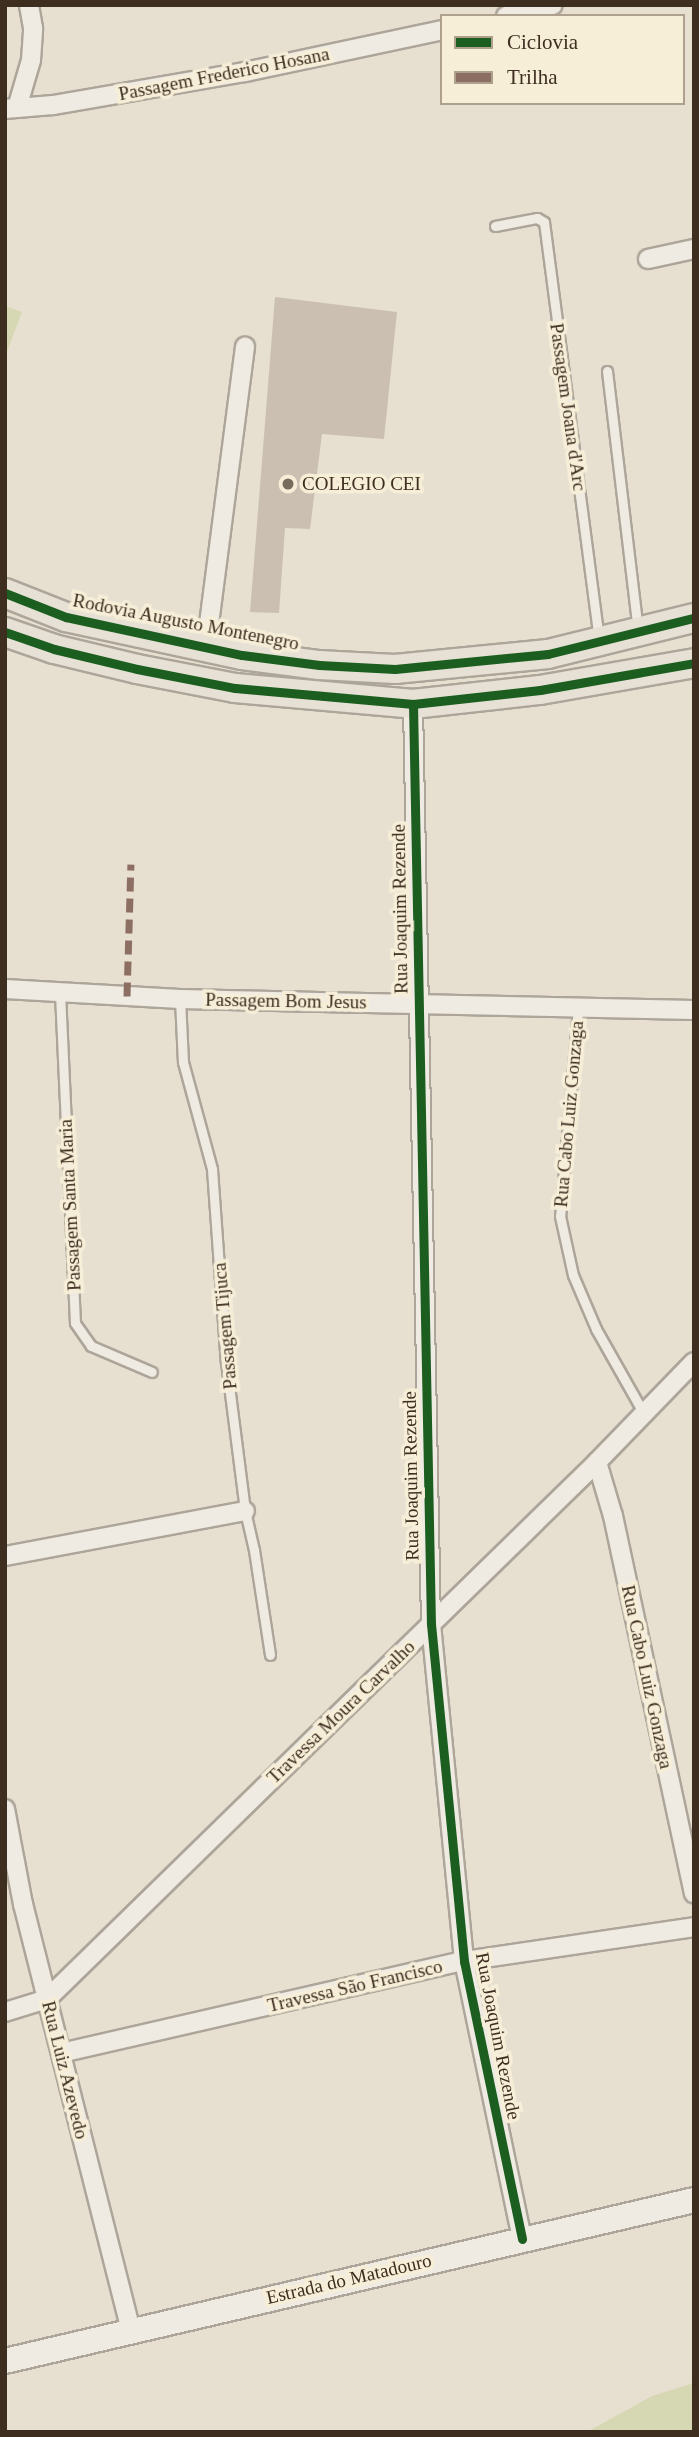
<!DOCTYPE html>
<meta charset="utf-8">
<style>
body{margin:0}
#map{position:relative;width:699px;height:2437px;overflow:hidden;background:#e7e0d1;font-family:Georgia,serif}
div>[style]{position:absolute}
.green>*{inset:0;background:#d6d7b3}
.building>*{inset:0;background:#cbbfb2}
.roads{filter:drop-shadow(2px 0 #ada599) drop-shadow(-2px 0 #ada599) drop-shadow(0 2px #ada599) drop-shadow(0 -2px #ada599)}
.lane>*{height:9px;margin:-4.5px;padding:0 4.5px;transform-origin:4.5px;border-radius:4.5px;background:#efebe3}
.street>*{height:18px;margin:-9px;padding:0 9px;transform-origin:9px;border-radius:9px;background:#efebe3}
.secondary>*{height:24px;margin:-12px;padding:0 12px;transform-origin:12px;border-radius:12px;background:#efebe3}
.primary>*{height:28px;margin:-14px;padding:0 14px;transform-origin:14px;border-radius:14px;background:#e6e1d4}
.quiet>*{height:7px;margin-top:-3.5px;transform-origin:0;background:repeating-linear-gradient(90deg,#8d6e63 0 14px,transparent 0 21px)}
.cycleway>*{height:9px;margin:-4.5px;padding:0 4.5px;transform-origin:4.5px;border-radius:4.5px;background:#1b5e20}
.dots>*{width:19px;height:19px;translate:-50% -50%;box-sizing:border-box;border:4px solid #f7eed8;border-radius:50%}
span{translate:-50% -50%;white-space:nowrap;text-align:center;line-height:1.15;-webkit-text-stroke:7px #f7eed8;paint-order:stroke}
.street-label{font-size:19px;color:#3d2e20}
.poi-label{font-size:19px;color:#3d2e20}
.left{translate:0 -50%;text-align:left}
.frame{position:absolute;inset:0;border:7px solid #3d2e20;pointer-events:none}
.legend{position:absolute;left:440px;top:14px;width:245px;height:91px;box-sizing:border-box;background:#f7eed8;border:2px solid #ada18e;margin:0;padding:9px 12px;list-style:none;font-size:21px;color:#3d2e20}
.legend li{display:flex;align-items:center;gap:14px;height:35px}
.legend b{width:35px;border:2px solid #ada18e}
</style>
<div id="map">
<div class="green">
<i style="clip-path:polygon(5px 306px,22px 312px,5px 357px)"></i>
<i style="clip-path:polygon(694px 2383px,694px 2432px,587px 2432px,652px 2396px)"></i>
</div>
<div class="building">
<i style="clip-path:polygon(275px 297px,397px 312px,384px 439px,322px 434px,310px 529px,285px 528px,279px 613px,250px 612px)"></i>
</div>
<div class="roads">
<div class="lane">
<i style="left:495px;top:226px;width:43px;rotate:-10.8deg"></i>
<i style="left:537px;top:218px;width:8px;rotate:30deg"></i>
<i style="left:544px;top:222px;width:419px;rotate:82.5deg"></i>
<i style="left:607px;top:371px;width:261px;rotate:83.2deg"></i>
<i style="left:60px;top:993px;width:330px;rotate:87.4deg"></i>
<i style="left:75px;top:1323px;width:28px;rotate:55deg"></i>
<i style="left:91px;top:1346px;width:66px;rotate:23.1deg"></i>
<i style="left:180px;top:999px;width:63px;rotate:87.3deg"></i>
<i style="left:183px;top:1062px;width:111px;rotate:74.8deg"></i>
<i style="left:212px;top:1169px;width:194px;rotate:85.9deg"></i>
<i style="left:226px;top:1362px;width:150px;rotate:82.7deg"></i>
<i style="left:245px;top:1511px;width:40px;rotate:77deg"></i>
<i style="left:254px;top:1550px;width:106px;rotate:81.3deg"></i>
<i style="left:578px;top:1008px;width:209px;rotate:94.9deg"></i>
<i style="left:560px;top:1216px;width:60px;rotate:77.6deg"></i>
<i style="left:573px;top:1275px;width:59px;rotate:66.9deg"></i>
<i style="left:596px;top:1329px;width:95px;rotate:60.5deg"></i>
</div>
<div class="street">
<i style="left:506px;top:16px;width:48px;rotate:-13.2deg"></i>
<i style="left:17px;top:108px;width:50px;rotate:-73.7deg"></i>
<i style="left:31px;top:60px;width:32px;rotate:-86deg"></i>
<i style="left:33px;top:28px;width:23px;rotate:-100deg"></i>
<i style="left:5px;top:109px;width:48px;rotate:-4.8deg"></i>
<i style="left:53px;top:105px;width:195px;rotate:-9.8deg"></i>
<i style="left:245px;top:72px;width:201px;rotate:-12deg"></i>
<i style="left:648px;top:259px;width:47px;rotate:-12.3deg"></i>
<i style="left:206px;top:647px;width:303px;rotate:-82.6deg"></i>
<i style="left:413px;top:704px;width:920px;rotate:88.88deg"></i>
<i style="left:431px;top:1624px;width:339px;rotate:84.4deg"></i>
<i style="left:464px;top:1961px;width:284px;rotate:78.2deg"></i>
<i style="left:5px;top:989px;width:175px;rotate:3.3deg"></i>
<i style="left:180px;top:999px;width:514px;rotate:1.23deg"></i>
<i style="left:597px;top:1462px;width:56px;rotate:73.5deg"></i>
<i style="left:613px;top:1516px;width:386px;rotate:77.9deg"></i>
<i style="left:5px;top:1556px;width:244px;rotate:-10.6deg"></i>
<i style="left:5px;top:1809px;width:97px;rotate:79.3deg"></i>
<i style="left:23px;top:1904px;width:439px;rotate:75.8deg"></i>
<i style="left:5px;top:2012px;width:44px;rotate:-17.2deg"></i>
<i style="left:47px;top:1999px;width:769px;rotate:-44.31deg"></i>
<i style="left:597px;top:1462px;width:139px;rotate:-45.9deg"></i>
<i style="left:61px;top:2053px;width:413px;rotate:-12.9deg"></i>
<i style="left:464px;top:1961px;width:232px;rotate:-8.4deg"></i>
</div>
<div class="secondary">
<i style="left:5px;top:2361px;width:708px;rotate:-13.15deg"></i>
</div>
<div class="primary">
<i style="left:5px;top:593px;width:66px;rotate:21.5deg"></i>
<i style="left:66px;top:617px;width:180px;rotate:12.2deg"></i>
<i style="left:242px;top:655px;width:78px;rotate:7.4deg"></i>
<i style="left:319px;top:665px;width:76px;rotate:3deg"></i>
<i style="left:395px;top:669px;width:154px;rotate:-5.6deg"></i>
<i style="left:548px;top:654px;width:150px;rotate:-13.9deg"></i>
<i style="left:5px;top:632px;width:52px;rotate:19.1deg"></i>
<i style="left:54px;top:649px;width:85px;rotate:13.5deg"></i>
<i style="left:137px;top:669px;width:100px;rotate:11deg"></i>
<i style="left:235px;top:688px;width:179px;rotate:5.1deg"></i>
<i style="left:413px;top:704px;width:128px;rotate:-6.3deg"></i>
<i style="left:540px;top:690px;width:156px;rotate:-9.9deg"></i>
</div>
</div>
<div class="quiet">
<i style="left:127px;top:996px;width:132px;rotate:-88.3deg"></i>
</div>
<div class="cycleway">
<i style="left:5px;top:593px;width:66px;rotate:21.5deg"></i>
<i style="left:66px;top:617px;width:180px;rotate:12.2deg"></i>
<i style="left:242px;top:655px;width:78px;rotate:7.4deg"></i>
<i style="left:319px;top:665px;width:76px;rotate:3deg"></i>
<i style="left:395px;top:669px;width:154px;rotate:-5.6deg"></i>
<i style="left:548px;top:654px;width:150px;rotate:-13.9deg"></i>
<i style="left:5px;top:632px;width:52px;rotate:19.1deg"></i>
<i style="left:54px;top:649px;width:85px;rotate:13.5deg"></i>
<i style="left:137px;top:669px;width:100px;rotate:11deg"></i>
<i style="left:235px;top:688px;width:179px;rotate:5.1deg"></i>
<i style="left:413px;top:704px;width:128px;rotate:-6.3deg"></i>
<i style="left:540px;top:690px;width:156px;rotate:-9.9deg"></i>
<i style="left:413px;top:704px;width:920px;rotate:88.88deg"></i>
<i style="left:431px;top:1624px;width:339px;rotate:84.4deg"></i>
<i style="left:464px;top:1961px;width:284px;rotate:78.2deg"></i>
</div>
<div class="dots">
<i style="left:288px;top:484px;background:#786c5e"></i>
</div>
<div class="street-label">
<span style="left:224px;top:74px;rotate:-11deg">Passagem Frederico Hosana</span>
<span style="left:568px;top:407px;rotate:82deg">Passagem Joana d'Arc</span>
<span style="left:186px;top:622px;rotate:11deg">Rodovia Augusto Montenegro</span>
<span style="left:400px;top:909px;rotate:-91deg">Rua Joaquim Rezende</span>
<span style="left:286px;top:1001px;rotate:1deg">Passagem Bom Jesus</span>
<span style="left:569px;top:1114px;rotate:-85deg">Rua Cabo Luiz Gonzaga</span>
<span style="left:70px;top:1205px;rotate:-93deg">Passagem Santa Maria</span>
<span style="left:225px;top:1326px;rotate:-95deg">Passagem Tijuca</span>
<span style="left:411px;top:1476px;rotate:-91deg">Rua Joaquim Rezende</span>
<span style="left:647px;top:1677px;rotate:78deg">Rua Cabo Luiz Gonzaga</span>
<span style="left:341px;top:1712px;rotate:-44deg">Travessa Moura Carvalho</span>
<span style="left:355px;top:1986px;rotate:-13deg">Travessa São Francisco</span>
<span style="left:498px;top:2036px;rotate:79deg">Rua Joaquim Rezende</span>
<span style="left:65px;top:2070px;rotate:76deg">Rua Luiz Azevedo</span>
<span style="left:349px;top:2279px;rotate:-13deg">Estrada do Matadouro</span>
</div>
<div class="poi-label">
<span class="left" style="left:302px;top:484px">COLEGIO CEI</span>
</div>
<div class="frame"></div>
<ul class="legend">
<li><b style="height:9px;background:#1b5e20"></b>Ciclovia</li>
<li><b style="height:9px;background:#8d6e63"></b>Trilha</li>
</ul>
</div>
